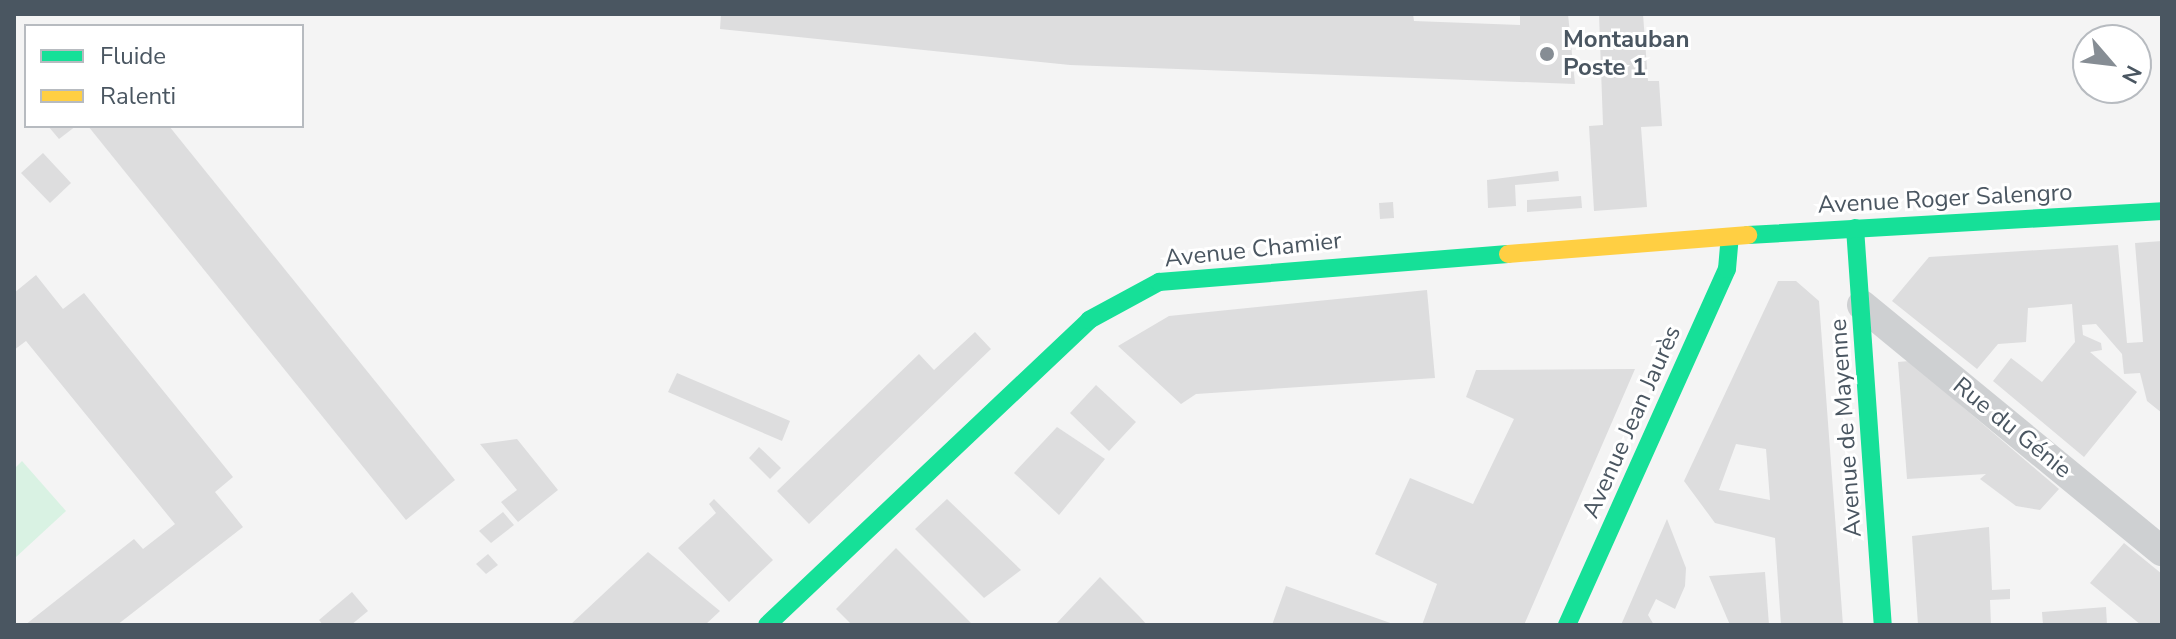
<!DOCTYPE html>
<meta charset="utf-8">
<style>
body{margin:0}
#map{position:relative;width:2176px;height:639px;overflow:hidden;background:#f4f4f4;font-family:"Nunito Sans",sans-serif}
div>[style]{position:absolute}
.green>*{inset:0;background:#d9f2e3}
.building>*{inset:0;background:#ddddde}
.street>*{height:30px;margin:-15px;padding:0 15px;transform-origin:15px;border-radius:15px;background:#ced0d2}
.fast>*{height:18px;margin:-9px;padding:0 9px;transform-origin:9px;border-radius:9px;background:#16e098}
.slow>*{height:18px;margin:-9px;padding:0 9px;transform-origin:9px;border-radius:9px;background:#ffcf43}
.dots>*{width:22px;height:22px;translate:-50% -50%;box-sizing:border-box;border:4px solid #fff;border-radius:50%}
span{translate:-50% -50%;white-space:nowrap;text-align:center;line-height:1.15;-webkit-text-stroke:6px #fff;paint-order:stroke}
.poi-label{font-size:24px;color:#4a5661;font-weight:700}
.left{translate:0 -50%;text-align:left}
.street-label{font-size:24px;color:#4a5661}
.frame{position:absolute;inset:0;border:16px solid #4a5661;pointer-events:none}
.legend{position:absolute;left:24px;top:24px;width:280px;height:104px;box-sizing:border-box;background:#fff;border:2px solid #b7bbc0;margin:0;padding:10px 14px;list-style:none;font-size:24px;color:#4a5661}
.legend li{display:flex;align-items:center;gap:16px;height:40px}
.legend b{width:40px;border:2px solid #b7bbc0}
.north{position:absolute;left:2072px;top:24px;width:80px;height:80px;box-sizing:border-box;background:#fff;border:2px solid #b7bbc0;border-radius:50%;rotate:118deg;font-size:22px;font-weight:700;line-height:32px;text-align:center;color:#4a5661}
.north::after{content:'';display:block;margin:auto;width:28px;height:36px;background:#868d94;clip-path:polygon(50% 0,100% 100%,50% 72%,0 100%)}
</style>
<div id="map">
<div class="green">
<i style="clip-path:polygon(22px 461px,66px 511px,15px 558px,14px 469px)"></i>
</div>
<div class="building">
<i style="clip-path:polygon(721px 14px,1413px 14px,1414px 21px,1520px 25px,1520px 14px,1568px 14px,1575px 84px,1070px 65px,720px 29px)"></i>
<i style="clip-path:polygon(1599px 14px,1643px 14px,1648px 81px,1659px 81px,1662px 126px,1641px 127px,1647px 207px,1594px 211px,1589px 126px,1603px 125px)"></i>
<i style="clip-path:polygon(48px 126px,76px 126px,59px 139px)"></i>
<i style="clip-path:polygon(88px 126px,169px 126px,455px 480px,406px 520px)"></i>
<i style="clip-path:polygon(43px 153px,71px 183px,50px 203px,21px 173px)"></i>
<i style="clip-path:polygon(1558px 171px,1559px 181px,1515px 185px,1516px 206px,1488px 208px,1487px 180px)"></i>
<i style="clip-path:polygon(1581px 196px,1582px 208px,1527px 212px,1527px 200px)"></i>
<i style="clip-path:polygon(1393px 202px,1394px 218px,1380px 219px,1379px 203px)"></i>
<i style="clip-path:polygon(2162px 241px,2162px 413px,2147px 401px,2140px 373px,2124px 374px,2122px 354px,2096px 324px,2082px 325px,2083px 335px,2101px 343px,2102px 350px,2090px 352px,2137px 392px,2084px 457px,1993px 381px,2011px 358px,2042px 382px,2075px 342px,2072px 304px,2028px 308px,2026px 342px,1998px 344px,1977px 369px,1892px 301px,1929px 257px,2118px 245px,2127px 343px,2143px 342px,2135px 243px)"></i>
<i style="clip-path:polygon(36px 275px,63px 309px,84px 293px,233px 477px,215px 492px,243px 527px,117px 625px,25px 625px,134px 539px,143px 549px,175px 524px,26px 341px,14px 350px,14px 293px)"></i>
<i style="clip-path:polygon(evenodd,1778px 281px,1796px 281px,1819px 301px,1843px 625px,1781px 625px,1775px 538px,1715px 523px,1684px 481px,1778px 281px,1736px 444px,1766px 449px,1770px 500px,1719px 490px,1736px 444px)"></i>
<i style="clip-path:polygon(1427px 290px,1435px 378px,1196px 394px,1181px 404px,1118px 346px,1169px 316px)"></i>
<i style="clip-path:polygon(975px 332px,991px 349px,809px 524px,777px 491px,919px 354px,934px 370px)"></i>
<i style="clip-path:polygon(1909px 361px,2059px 489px,2040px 510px,2016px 506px,1980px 479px,1986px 474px,1907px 479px,1898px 362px)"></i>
<i style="clip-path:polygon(1635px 369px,1524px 625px,1422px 625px,1437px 584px,1375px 554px,1410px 478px,1473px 504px,1514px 419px,1466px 397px,1476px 370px)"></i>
<i style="clip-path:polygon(677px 373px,790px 421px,782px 441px,668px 392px)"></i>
<i style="clip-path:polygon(1096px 385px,1136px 422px,1109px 451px,1070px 413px)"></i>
<i style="clip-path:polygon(1057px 427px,1105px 459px,1059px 515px,1014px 473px)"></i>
<i style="clip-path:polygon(517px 439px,558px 490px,518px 522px,501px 502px,517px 490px,480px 444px)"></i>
<i style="clip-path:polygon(759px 447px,781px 468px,770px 479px,749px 458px)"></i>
<i style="clip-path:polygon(714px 499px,773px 560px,729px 602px,678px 548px,716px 513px,709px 504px)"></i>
<i style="clip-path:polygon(947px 499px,1021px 570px,984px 598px,915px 529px)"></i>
<i style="clip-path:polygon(503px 512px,514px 525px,491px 543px,479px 531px)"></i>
<i style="clip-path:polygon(1667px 519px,1686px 568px,1685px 586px,1675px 609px,1656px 599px,1648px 615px,1654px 625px,1621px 625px)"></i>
<i style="clip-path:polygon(1989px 527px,1992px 590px,2010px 589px,2010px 599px,1990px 600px,1991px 625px,1918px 625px,1912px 536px)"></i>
<i style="clip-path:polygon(2124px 543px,2162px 574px,2162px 625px,2141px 625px,2090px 583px)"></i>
<i style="clip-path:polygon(896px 548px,973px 625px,852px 625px,836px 609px)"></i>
<i style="clip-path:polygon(648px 552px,720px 611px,705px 625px,570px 625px)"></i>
<i style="clip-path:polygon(488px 554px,498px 565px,486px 574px,476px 564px)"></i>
<i style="clip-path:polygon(1765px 572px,1769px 625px,1730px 625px,1709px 576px)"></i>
<i style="clip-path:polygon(1100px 577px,1139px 616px,1147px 625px,1055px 625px)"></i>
<i style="clip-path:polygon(1286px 586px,1396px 625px,1272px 625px)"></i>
<i style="clip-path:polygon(352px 592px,368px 611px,351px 625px,323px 625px,319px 620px)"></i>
<i style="clip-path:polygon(2106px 607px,2107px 625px,2043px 625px,2042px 612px)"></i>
</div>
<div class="street">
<i style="left:1862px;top:305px;width:388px;rotate:39.4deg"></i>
</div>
<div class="fast">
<i style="left:1855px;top:228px;width:398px;rotate:86deg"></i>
<i style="left:1748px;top:235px;width:415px;rotate:-3.3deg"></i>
<i style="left:767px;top:625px;width:444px;rotate:-43.4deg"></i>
<i style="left:1089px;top:320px;width:80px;rotate:-28.5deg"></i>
<i style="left:1159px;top:282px;width:350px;rotate:-4.6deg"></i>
<i style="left:1567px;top:625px;width:390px;rotate:-65.8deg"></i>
<i style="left:1727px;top:269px;width:32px;rotate:-85deg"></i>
</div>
<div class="slow">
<i style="left:1508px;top:254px;width:241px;rotate:-4.5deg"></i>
</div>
<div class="dots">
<i style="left:1547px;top:54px;background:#868d94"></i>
</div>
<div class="poi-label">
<span class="left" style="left:1563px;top:54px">Montauban<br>Poste 1</span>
</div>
<div class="street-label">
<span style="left:1945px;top:199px;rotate:-3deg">Avenue Roger Salengro</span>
<span style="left:1253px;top:250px;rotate:-6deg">Avenue Chamier</span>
<span style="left:1632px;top:422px;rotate:-66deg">Avenue Jean Jaurès</span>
<span style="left:1846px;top:428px;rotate:-94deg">Avenue de Mayenne</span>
<span style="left:2012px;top:428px;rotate:39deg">Rue du Génie</span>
</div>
<div class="frame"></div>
<ul class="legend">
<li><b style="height:10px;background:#16e098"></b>Fluide</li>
<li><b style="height:10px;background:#ffcf43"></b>Ralenti</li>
</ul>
<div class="north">N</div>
</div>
